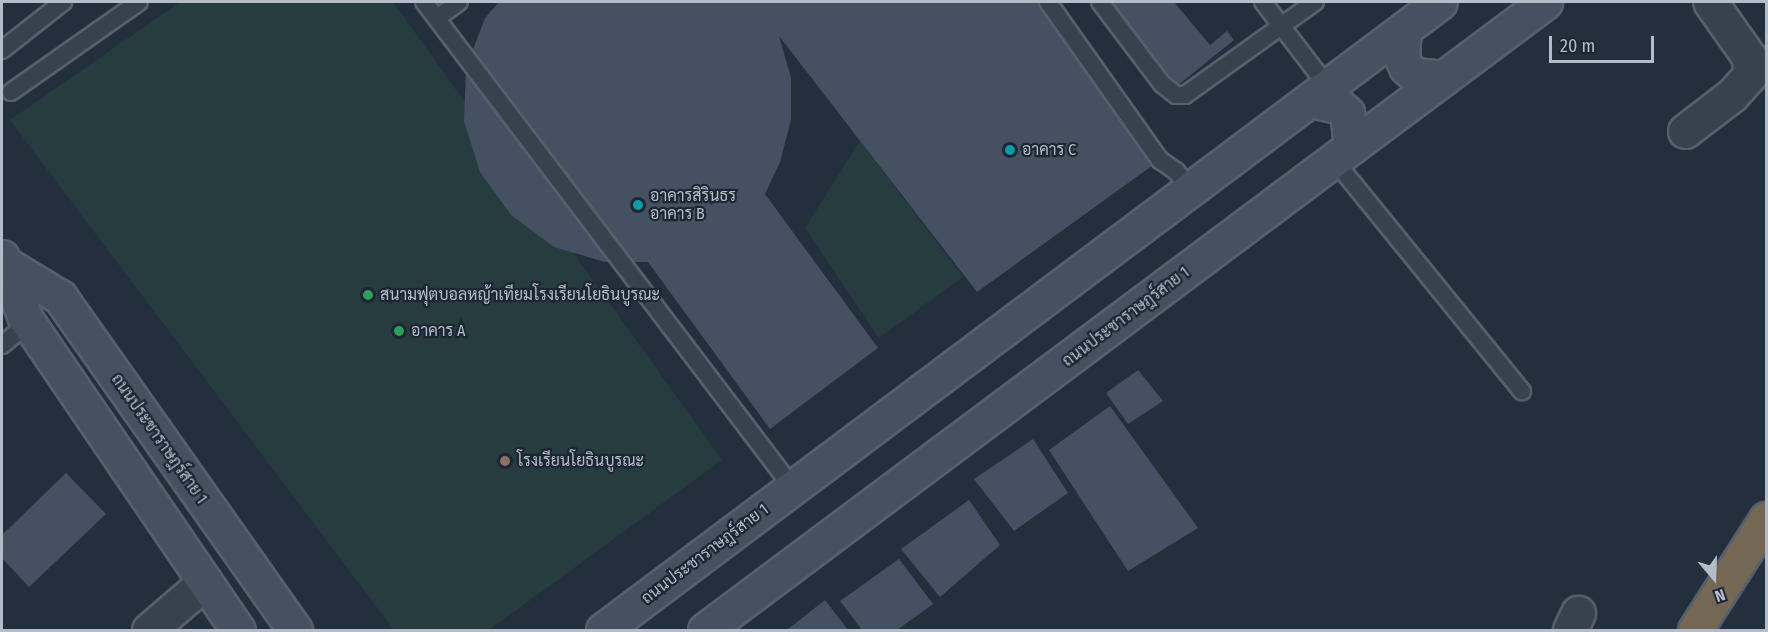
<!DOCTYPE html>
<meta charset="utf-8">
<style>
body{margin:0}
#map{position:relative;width:1768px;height:632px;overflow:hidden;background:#242f3e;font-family:"Fira Sans Condensed",Sarabun,sans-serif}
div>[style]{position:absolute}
.green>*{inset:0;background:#263c3f}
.building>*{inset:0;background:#455162}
.roads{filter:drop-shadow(2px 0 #565f6c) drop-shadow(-2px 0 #565f6c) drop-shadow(0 2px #565f6c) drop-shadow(0 -2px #565f6c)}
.lane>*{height:16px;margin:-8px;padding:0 8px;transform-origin:8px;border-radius:8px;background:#38414e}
.street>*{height:33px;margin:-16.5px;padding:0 16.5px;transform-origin:16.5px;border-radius:16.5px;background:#38414e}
.secondary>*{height:33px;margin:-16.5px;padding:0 16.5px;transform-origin:16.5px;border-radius:16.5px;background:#465061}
.highway>*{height:33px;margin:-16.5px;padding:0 16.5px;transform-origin:16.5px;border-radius:16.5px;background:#746855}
.dots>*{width:16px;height:16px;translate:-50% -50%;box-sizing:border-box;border:3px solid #1d2633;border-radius:50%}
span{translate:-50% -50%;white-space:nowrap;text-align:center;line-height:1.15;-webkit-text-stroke:4.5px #1d2633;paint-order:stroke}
.poi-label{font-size:16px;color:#b4bcc9}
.left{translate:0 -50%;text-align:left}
.street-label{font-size:16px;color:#b4bcc9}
.frame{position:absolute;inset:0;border:3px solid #b4bcc9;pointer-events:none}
.north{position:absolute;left:1684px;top:548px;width:60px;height:60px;-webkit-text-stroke:4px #1d2633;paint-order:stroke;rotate:161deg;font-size:16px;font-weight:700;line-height:24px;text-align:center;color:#b4bcc9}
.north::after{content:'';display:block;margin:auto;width:21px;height:27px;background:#b4bcc9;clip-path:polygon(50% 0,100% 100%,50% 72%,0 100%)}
.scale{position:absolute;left:1549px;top:36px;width:105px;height:27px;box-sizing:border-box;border:3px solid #b4bcc9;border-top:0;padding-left:8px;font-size:18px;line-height:21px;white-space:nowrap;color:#b4bcc9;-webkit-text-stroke:4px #1d2633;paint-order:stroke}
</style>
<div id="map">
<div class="green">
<i style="clip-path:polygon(180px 2px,393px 2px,722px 460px,489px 630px,394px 630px,10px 120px)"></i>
<i style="clip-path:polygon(860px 141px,963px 277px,879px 338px,805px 228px)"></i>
</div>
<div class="building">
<i style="clip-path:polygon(499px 2px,1045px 2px,1160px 160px,977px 292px,779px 36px,791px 78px,791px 120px,780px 162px,765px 194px,878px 348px,770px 429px,648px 262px,605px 262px,554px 247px,511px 215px,480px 172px,464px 121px,466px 68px,485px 18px)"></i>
<i style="clip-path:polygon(1108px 2px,1174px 2px,1210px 45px,1227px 31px,1234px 40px,1177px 86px)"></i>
<i style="clip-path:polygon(1138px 370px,1163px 401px,1128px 424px,1106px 393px)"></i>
<i style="clip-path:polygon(1110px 406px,1198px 528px,1128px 571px,1049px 450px)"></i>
<i style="clip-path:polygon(1033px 439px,1068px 493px,1014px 531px,974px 479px)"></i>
<i style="clip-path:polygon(66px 473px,106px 514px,29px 587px,2px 558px,2px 535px)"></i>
<i style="clip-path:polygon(969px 500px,1000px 545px,940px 597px,901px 549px)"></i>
<i style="clip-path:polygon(899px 559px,933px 604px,897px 630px,862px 630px,840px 601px)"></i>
<i style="clip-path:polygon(825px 600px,848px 630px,787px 630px)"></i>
</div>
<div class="roads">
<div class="lane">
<i style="left:424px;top:2px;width:610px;rotate:52.79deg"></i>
<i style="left:1048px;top:2px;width:194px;rotate:54.7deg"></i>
<i style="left:1160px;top:160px;width:19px;rotate:35deg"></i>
<i style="left:1176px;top:171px;width:24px;rotate:52deg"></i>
<i style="left:1100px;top:2px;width:103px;rotate:52.9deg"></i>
<i style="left:1162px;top:84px;width:18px;rotate:38deg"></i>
<i style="left:1176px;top:95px;width:9px"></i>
<i style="left:1185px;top:95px;width:160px;rotate:-35.6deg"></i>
<i style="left:1263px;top:2px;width:107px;rotate:52.6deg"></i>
<i style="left:437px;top:18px;width:27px;rotate:-36deg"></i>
<i style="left:2px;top:50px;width:78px;rotate:-38.2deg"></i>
<i style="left:11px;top:92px;width:156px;rotate:-35.1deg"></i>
<i style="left:1334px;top:160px;width:298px;rotate:50.9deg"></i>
<i style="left:2px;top:345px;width:34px;rotate:-40deg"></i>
</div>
<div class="street">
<i style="left:1685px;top:131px;width:59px;rotate:-37.5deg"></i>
<i style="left:1732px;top:95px;width:27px;rotate:-48deg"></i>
<i style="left:1750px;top:75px;width:18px;rotate:-93deg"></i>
<i style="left:1749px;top:57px;width:67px;rotate:-125.3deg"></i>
<i style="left:149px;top:630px;width:74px;rotate:-40.6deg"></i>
<i style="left:1570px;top:630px;width:19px;rotate:-65deg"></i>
</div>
<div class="secondary">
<i style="left:1404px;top:29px;width:29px;rotate:94deg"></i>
<i style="left:1402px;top:58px;width:10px;rotate:66deg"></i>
<i style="left:1406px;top:67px;width:12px;rotate:42deg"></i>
<i style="left:1415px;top:75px;width:29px;rotate:6deg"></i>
<i style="left:1310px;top:100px;width:30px;rotate:12deg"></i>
<i style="left:1339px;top:106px;width:11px;rotate:41deg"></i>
<i style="left:1347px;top:113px;width:34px;rotate:83deg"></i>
<i style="left:2px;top:257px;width:65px;rotate:69.3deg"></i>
<i style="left:25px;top:318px;width:378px;rotate:55.7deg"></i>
<i style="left:7px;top:265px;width:62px;rotate:31.1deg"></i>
<i style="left:60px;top:297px;width:408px;rotate:54.8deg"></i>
<i style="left:603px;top:630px;width:1046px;rotate:-36.88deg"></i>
<i style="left:705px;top:630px;width:1049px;rotate:-36.78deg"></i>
</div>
<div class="highway">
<i style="left:1695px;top:630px;width:132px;rotate:-57.4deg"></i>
</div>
</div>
<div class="dots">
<i style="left:1010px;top:150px;background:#0f9aa8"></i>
<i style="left:638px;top:205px;background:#0f9aa8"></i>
<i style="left:368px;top:295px;background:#2e9e5b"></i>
<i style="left:399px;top:331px;background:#2e9e5b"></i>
<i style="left:505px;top:461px;background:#8d6e63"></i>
</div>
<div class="poi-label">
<span class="left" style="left:1022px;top:150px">อาคาร C</span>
<span class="left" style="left:650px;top:205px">อาคารสิรินธร<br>อาคาร B</span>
<span class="left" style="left:380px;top:295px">สนามฟุตบอลหญ้าเทียมโรงเรียนโยธินบูรณะ</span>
<span class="left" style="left:411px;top:331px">อาคาร A</span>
<span class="left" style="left:517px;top:461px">โรงเรียนโยธินบูรณะ</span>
</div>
<div class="street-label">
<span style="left:1126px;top:317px;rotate:-37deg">ถนนประชาราษฎร์สาย 1</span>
<span style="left:159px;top:439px;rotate:55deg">ถนนประชาราษฎร์สาย 1</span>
<span style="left:705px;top:554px;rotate:-37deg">ถนนประชาราษฎร์สาย 1</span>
</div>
<div class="frame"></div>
<div class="north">N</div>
<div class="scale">20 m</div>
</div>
